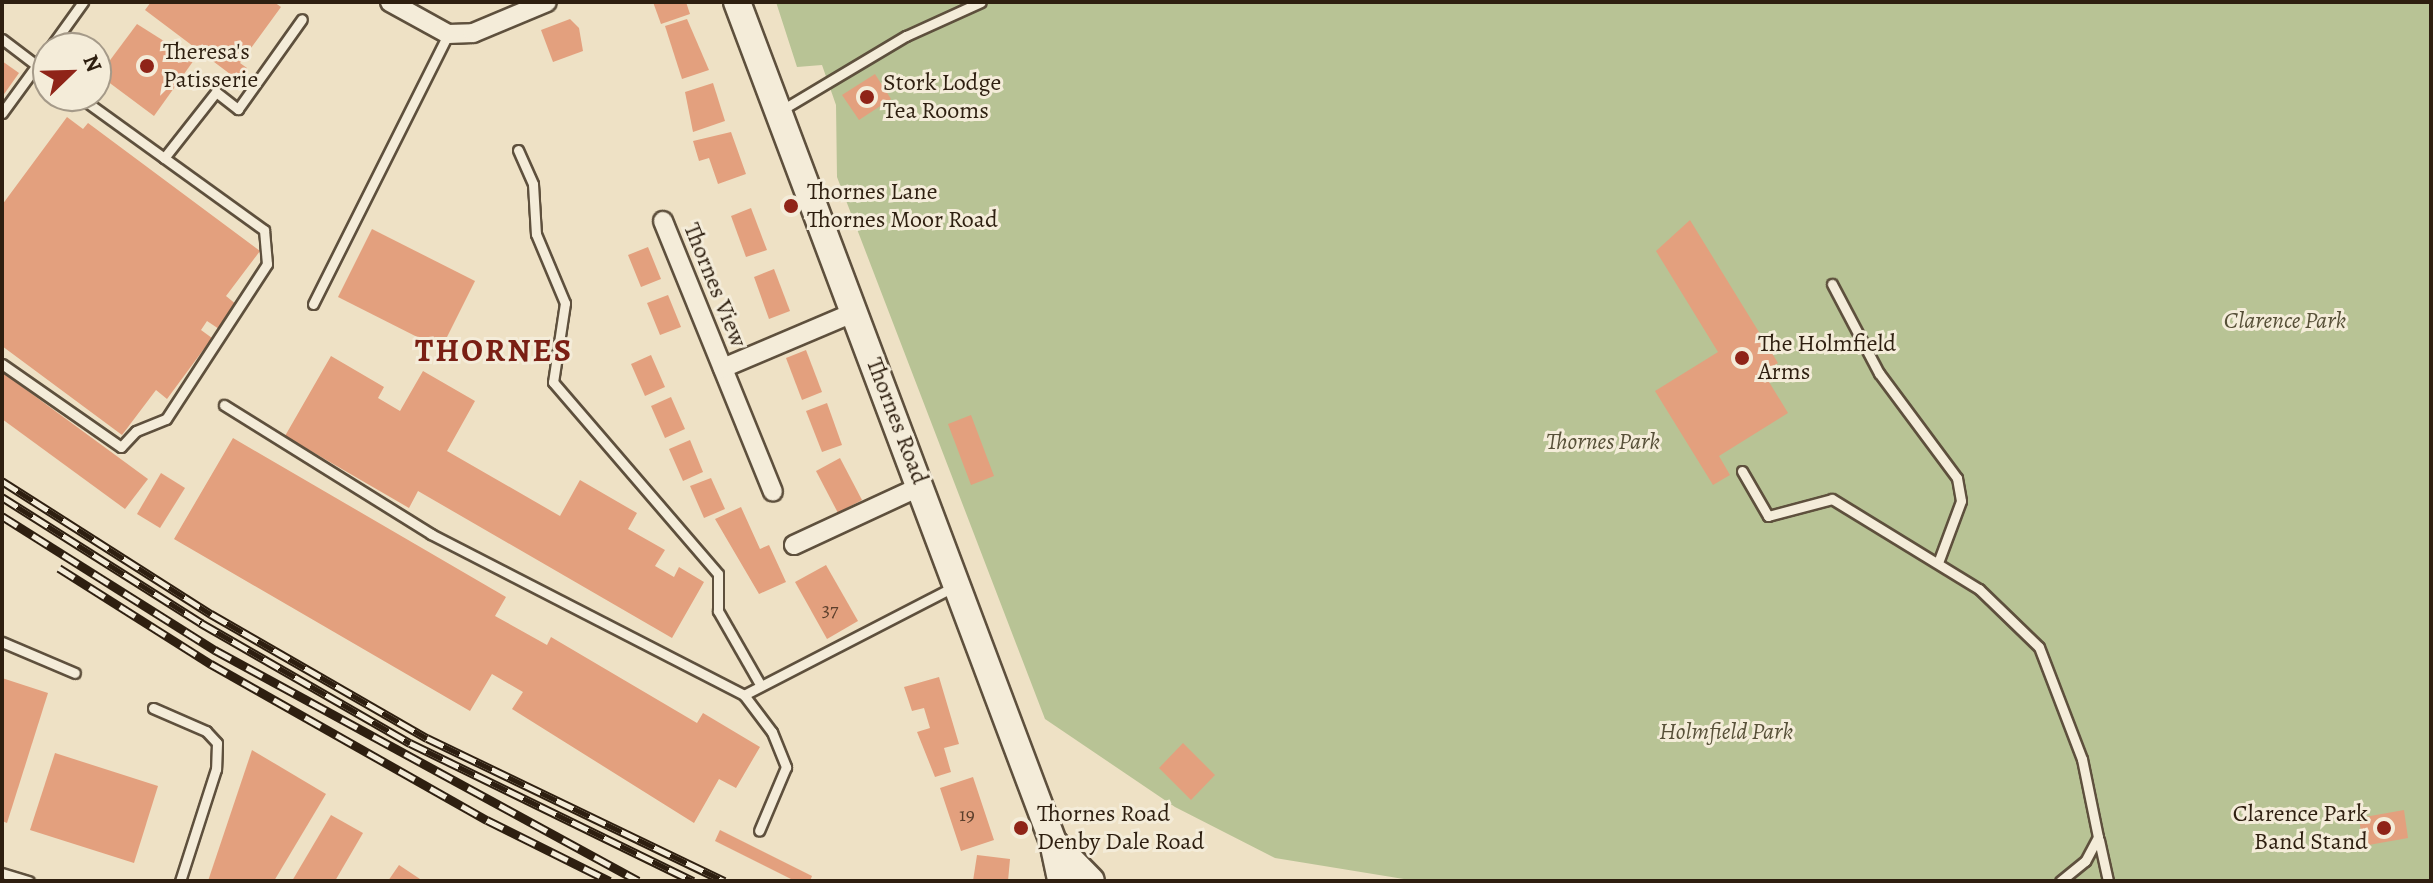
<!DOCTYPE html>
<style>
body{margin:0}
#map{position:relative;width:2433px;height:883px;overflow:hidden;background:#eee1c5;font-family:Alegreya,serif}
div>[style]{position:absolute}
.green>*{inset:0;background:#b8c395}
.building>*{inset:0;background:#e3a07e}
.roads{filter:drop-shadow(2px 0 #5e503d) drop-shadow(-2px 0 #5e503d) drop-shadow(0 2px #5e503d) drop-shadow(0 -2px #5e503d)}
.lane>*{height:9px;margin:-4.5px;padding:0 4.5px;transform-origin:4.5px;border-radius:4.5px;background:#f4ecd9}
.street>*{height:18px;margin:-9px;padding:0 9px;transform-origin:9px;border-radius:9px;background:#f4ecd9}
.secondary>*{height:26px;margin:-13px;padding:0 13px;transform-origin:13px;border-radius:13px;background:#f4ecd9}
.rail>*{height:9px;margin-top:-4.5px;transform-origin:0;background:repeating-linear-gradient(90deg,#f4ecd9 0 18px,#2e1f10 0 36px);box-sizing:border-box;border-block:2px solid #2e1f10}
.dots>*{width:22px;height:22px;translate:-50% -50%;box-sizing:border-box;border:4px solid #f4ecd9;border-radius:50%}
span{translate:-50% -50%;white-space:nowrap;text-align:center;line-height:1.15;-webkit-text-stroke:6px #f4ecd9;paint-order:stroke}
.number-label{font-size:20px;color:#5b3f2c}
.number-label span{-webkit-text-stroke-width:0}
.poi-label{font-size:24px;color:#2e1f10}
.left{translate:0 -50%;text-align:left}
.right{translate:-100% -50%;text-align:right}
.street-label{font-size:24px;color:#2e1f10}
.park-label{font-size:24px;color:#575038;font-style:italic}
.district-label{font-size:32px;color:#7a1f14;font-weight:700;letter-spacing:2px}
.frame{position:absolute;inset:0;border:4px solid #2e1f10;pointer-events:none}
.north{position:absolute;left:32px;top:32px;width:80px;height:80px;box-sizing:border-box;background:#f4ecd9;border:2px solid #a59a89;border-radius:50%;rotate:67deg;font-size:22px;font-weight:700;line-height:32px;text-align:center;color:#2e1f10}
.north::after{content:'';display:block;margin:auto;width:28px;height:36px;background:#8f2418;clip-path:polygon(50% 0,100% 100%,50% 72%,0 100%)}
</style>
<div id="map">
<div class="green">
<i style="clip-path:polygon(776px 2px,2431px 2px,2431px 881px,1416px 881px,1275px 858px,1175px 807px,1045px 719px,837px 177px,836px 105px,822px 65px,797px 67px)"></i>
</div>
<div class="building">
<i style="clip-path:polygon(151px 2px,274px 2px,281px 7px,240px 63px,247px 68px,238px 80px,145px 10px)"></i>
<i style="clip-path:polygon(653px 2px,686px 2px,690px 14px,661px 24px)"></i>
<i style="clip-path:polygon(570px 19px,579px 28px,583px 51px,553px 62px,541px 30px)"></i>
<i style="clip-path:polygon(687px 19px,709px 70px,682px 79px,665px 26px)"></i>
<i style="clip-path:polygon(137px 24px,194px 60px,154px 116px,99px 75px)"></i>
<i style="clip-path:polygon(2px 61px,19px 73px,2px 97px)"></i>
<i style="clip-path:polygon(875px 74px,891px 99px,859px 120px,842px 95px)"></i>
<i style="clip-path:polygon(713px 83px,725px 121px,693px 132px,685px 92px)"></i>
<i style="clip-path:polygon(67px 117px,83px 129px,88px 123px,260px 251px,226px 296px,237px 305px,219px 329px,207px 321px,201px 330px,212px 338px,167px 399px,156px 390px,122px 435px,2px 346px,2px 205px)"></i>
<i style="clip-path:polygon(731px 132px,746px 174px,718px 184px,709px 158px,699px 161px,693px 141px)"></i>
<i style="clip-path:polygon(751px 208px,767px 250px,746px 257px,731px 216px)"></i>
<i style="clip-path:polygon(1690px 220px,1778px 363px,1763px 372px,1788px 413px,1719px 456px,1730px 475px,1713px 485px,1655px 391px,1718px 352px,1656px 251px)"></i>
<i style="clip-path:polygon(372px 229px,475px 281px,441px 349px,338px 297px)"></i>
<i style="clip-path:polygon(648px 247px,661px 279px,641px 287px,628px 255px)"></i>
<i style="clip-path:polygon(774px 269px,790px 311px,769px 319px,754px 277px)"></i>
<i style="clip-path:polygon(668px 295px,681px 327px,660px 335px,647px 303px)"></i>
<i style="clip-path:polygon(806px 350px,822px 392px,802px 400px,786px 358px)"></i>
<i style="clip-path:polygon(651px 355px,665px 387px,645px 396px,631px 364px)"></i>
<i style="clip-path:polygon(331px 356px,384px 387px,378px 398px,400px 411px,423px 371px,475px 401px,447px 451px,560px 516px,580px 480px,637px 513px,628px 529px,665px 550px,655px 566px,674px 577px,679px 567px,704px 582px,672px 638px,418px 491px,409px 508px,285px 436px)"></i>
<i style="clip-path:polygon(2px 372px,148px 479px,125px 509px,2px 419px)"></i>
<i style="clip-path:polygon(671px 397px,685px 429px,665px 438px,651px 406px)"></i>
<i style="clip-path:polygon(827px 403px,842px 445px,822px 452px,806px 411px)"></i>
<i style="clip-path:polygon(971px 415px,994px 476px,971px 485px,948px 424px)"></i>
<i style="clip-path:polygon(233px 438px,506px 597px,495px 616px,547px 645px,551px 637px,697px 723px,703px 713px,760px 747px,736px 788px,719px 779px,694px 823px,512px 709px,523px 692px,492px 674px,470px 711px,174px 539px)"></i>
<i style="clip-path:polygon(690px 440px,703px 472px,683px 481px,669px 449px)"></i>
<i style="clip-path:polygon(840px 458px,862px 500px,838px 513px,816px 471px)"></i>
<i style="clip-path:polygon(161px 473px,185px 488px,160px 528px,137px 514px)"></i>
<i style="clip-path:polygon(711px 478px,725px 509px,704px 518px,690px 486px)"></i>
<i style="clip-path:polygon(741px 507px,760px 549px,769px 545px,786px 582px,759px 594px,715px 519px)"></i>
<i style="clip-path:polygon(826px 565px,858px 621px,827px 639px,795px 582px)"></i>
<i style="clip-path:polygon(939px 677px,959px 744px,944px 748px,951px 772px,935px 777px,917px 732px,930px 728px,924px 708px,912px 711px,904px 687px)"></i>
<i style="clip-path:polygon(2px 678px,48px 693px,7px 823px,2px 821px)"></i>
<i style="clip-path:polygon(1183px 743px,1215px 775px,1191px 800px,1159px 768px)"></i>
<i style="clip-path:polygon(252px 750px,326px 794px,274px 881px,208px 881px)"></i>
<i style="clip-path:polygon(55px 753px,158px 786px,134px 863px,30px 830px)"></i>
<i style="clip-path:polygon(973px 777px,994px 840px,961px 851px,940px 788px)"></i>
<i style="clip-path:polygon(2404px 810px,2408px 838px,2363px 846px,2359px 818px)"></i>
<i style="clip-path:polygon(331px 815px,363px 833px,335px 881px,292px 881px)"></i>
<i style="clip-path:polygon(720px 830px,812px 876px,810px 881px,795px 881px,715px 841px)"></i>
<i style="clip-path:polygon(977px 855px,1010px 859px,1008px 881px,973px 881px)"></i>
<i style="clip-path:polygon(399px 865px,423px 881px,388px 881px)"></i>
</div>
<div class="roads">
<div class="lane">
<i style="left:2px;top:39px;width:58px;rotate:37.3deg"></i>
<i style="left:50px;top:48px;width:57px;rotate:-54.3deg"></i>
<i style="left:780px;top:111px;width:147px;rotate:-30.8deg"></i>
<i style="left:906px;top:36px;width:82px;rotate:-24.4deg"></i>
<i style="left:2px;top:113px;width:78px;rotate:-53.9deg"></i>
<i style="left:518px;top:150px;width:37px;rotate:66deg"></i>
<i style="left:533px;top:184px;width:50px;rotate:86.6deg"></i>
<i style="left:536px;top:234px;width:75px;rotate:67.2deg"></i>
<i style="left:565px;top:303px;width:80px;rotate:98.6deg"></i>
<i style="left:553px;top:382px;width:253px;rotate:49.3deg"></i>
<i style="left:718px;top:574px;width:37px;rotate:90deg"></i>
<i style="left:718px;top:611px;width:86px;rotate:60.2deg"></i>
<i style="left:164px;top:158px;width:84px;rotate:-51.8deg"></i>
<i style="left:216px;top:92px;width:28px;rotate:38deg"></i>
<i style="left:238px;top:109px;width:110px;rotate:-54.6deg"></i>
<i style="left:1832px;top:284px;width:101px;rotate:62.2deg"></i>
<i style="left:1879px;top:373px;width:131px;rotate:53.4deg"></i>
<i style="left:1957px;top:478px;width:23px;rotate:80deg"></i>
<i style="left:1961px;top:501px;width:63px;rotate:110.4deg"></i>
<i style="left:313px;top:304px;width:302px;rotate:-63.4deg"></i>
<i style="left:2px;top:364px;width:145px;rotate:34.9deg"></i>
<i style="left:121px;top:447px;width:22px;rotate:-47deg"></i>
<i style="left:136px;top:431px;width:32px;rotate:-22deg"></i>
<i style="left:166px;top:419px;width:185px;rotate:-56.9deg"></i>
<i style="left:267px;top:264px;width:34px;rotate:-95deg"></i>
<i style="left:264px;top:230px;width:229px;rotate:-144.2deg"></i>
<i style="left:224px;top:405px;width:244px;rotate:31.9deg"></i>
<i style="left:431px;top:534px;width:352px;rotate:27.2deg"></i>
<i style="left:744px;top:695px;width:46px;rotate:52.9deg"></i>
<i style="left:772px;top:732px;width:38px;rotate:68deg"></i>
<i style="left:786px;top:767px;width:69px;rotate:112.9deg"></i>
<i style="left:1742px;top:471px;width:52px;rotate:60deg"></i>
<i style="left:1768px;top:516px;width:66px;rotate:-14.9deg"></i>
<i style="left:1832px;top:499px;width:172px;rotate:31.5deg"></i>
<i style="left:1979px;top:589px;width:83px;rotate:44deg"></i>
<i style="left:2039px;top:647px;width:120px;rotate:69deg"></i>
<i style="left:2082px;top:759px;width:80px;rotate:78.4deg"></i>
<i style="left:2098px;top:837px;width:27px;rotate:118deg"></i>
<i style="left:2085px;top:861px;width:32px;rotate:141deg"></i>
<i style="left:2px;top:642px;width:79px;rotate:23deg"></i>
<i style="left:744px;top:695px;width:237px;rotate:-27.3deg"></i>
<i style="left:153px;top:708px;width:58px;rotate:23.5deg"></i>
<i style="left:206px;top:731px;width:16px;rotate:47deg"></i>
<i style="left:217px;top:743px;width:26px;rotate:92deg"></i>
<i style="left:216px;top:769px;width:118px;rotate:107.8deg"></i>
<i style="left:2099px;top:840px;width:42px;rotate:77.6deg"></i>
<i style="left:2px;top:873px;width:28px;rotate:17deg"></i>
</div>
<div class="street">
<i style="left:390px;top:2px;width:66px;rotate:28.9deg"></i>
<i style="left:448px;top:34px;width:25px;rotate:-2deg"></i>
<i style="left:473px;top:33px;width:80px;rotate:-22.7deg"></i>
<i style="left:663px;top:221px;width:292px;rotate:67.9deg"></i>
<i style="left:723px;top:368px;width:143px;rotate:-23deg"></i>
<i style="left:794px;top:545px;width:140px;rotate:-24.9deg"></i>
</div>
<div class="secondary">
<i style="left:737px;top:2px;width:897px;rotate:69.38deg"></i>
<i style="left:1053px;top:842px;width:40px;rotate:78deg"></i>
<i style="left:1053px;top:842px;width:54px;rotate:45.7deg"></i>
</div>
</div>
<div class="rail">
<i style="left:2px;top:481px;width:248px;rotate:32.5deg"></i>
<i style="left:211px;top:614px;width:249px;rotate:29.9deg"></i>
<i style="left:427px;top:738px;width:330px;rotate:25.7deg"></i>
<i style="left:2px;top:497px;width:236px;rotate:32.3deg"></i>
<i style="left:201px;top:623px;width:241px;rotate:29.9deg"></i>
<i style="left:410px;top:743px;width:315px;rotate:26deg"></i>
<i style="left:2px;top:516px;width:252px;rotate:32.2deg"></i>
<i style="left:215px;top:650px;width:482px;rotate:28.6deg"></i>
<i style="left:59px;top:568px;width:180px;rotate:32.3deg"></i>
<i style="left:211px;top:664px;width:317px;rotate:29.5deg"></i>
<i style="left:487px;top:820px;width:137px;rotate:26.4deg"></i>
</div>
<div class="dots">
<i style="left:147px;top:66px;background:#8f2418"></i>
<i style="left:867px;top:97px;background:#8f2418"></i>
<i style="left:791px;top:206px;background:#8f2418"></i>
<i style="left:1742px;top:358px;background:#8f2418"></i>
<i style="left:1021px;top:828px;background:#8f2418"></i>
<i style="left:2384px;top:828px;background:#8f2418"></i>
</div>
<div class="number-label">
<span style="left:830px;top:609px">37</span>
<span style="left:967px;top:814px">19</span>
</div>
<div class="poi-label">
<span class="left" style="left:163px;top:66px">Theresa's<br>Patisserie</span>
<span class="left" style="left:883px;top:97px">Stork Lodge<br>Tea Rooms</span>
<span class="left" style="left:807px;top:206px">Thornes Lane<br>Thornes Moor Road</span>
<span class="left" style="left:1758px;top:358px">The Holmfield<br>Arms</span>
<span class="left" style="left:1037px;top:828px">Thornes Road<br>Denby Dale Road</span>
<span class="right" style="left:2368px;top:828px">Clarence Park<br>Band Stand</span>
</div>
<div class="street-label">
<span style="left:715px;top:285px;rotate:68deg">Thornes View</span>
<span style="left:897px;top:421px;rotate:69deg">Thornes Road</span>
</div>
<div class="park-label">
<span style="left:2285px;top:321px">Clarence Park</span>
<span style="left:1603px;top:442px">Thornes Park</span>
<span style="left:1726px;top:732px">Holmfield Park</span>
</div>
<div class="district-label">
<span style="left:494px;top:350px">THORNES</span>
</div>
<div class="frame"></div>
<div class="north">N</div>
</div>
